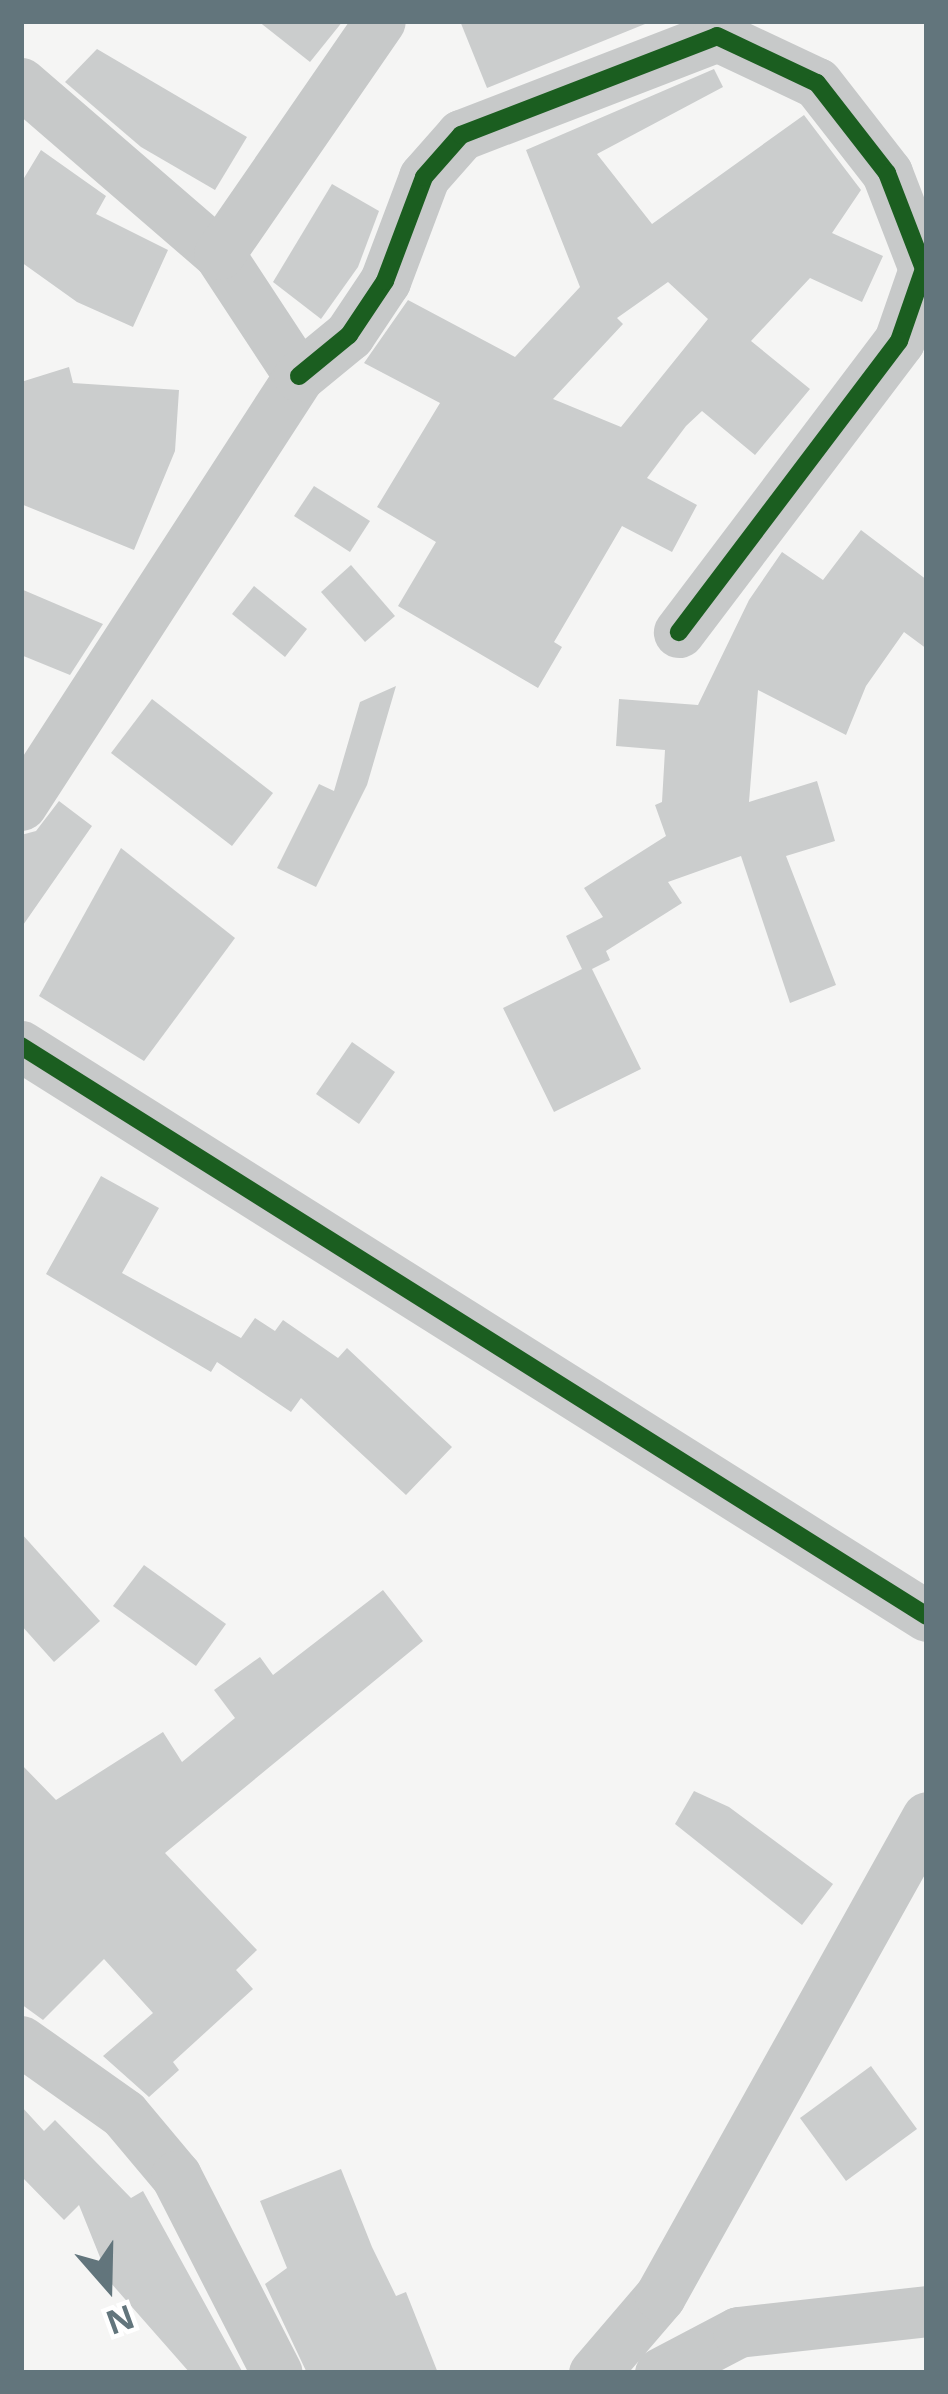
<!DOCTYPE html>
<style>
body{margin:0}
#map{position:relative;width:948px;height:2394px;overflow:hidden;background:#f5f5f4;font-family:"Noto Sans",sans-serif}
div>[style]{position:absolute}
.building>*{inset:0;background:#cbcdcd}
.minor>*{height:51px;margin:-25.5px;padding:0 25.5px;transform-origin:25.5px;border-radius:25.5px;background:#c7c9c9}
.cycleway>*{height:18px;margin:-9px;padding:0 9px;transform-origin:9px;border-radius:9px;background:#1b5e20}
span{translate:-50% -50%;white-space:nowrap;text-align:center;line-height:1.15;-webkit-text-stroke:12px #fff;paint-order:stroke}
.frame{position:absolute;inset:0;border:24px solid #62757c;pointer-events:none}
.north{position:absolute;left:48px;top:2226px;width:120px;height:120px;-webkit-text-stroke:9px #fff;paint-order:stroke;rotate:160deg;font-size:33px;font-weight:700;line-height:48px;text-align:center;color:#62757c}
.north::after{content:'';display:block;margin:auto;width:42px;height:54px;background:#62757c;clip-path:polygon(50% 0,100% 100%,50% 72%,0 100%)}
</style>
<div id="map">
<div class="building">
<i style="clip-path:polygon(258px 21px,343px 21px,310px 62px)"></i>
<i style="clip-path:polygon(460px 21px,649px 21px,650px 22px,487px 88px)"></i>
<i style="clip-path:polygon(97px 49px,247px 137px,215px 190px,141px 147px,65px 82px)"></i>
<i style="clip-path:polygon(evenodd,714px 69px,723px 87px,597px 154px,652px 224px,804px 115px,861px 190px,832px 233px,883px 256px,862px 302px,810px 278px,751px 341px,810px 389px,755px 455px,702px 411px,686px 426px,647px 478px,697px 505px,672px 552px,622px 526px,554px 642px,562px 647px,538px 688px,398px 606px,436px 542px,377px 507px,440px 403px,364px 363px,408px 300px,515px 357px,580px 287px,526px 150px,714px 69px,668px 282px,708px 319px,621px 427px,553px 399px,623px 324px,617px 318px,668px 282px)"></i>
<i style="clip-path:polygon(41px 150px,106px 196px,96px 214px,168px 250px,133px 327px,77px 302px,21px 262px,21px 183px)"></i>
<i style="clip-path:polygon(332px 184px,379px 211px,358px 267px,321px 319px,273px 282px)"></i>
<i style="clip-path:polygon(69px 367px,73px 383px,179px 390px,175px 451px,134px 550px,21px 504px,21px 382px)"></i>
<i style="clip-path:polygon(314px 486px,370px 521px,350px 552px,294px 516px)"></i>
<i style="clip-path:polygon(861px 530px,927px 580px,927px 649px,904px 632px,866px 686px,846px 735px,758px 690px,749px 802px,817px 781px,835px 841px,786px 856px,836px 985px,790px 1003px,741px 856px,668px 882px,682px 903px,606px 951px,610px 960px,592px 969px,641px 1069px,554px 1112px,503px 1008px,582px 969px,566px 936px,603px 917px,584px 888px,666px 836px,655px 805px,662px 802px,665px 750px,616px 746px,619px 699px,698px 705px,749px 600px,782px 552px,823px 580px)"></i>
<i style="clip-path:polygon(351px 565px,395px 616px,365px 642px,321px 592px)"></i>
<i style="clip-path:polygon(254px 586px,307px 629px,285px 657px,232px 614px)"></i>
<i style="clip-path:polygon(21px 589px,103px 624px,70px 675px,21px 655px)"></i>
<i style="clip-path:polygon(396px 686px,367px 785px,316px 887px,277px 868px,319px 784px,334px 791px,360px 702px)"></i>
<i style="clip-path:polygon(152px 699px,273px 793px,232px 846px,111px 753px)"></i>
<i style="clip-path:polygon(59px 801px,92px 826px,21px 928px,21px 835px,36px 831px)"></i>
<i style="clip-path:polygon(121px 848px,235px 938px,144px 1061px,39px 996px)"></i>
<i style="clip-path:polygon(352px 1042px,395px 1072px,359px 1124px,316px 1094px)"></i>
<i style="clip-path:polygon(101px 1176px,159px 1208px,122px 1273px,241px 1338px,255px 1318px,275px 1331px,283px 1320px,338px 1358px,347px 1348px,452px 1447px,406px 1495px,301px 1398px,291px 1412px,217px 1362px,211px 1372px,46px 1274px)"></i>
<i style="clip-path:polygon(21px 1533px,100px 1621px,54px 1662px,21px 1625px)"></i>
<i style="clip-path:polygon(144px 1565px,226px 1624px,196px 1666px,113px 1606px)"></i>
<i style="clip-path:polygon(383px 1590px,423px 1641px,165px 1853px,257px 1950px,236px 1970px,253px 1989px,173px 2062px,179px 2070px,149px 2097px,103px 2056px,153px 2013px,104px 1959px,43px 2020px,21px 2004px,21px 1764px,56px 1800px,163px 1732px,182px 1762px,235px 1718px,214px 1690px,260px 1657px,273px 1675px)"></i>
<i style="clip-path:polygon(694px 1791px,729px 1807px,833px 1884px,802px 1925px,675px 1824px)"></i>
<i style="clip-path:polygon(871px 2066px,917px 2129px,846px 2181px,800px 2118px)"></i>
<i style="clip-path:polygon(21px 2106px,44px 2131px,55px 2120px,131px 2198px,143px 2191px,243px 2373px,190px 2373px,110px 2282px,79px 2205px,64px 2220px,21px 2176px)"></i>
<i style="clip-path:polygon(341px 2169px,372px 2247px,396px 2296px,406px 2292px,438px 2373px,307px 2373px,265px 2284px,287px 2268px,260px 2201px)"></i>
</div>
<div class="minor">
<i style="left:21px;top:83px;width:262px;rotate:40.8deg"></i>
<i style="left:219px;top:254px;width:146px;rotate:56.7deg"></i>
<i style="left:299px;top:376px;width:511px;rotate:122.94deg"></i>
<i style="left:219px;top:254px;width:283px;rotate:-55.4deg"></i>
<i style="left:299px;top:376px;width:65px;rotate:-39.4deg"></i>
<i style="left:349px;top:335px;width:65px;rotate:-56.3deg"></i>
<i style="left:385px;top:281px;width:111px;rotate:-69.4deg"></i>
<i style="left:424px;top:177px;width:56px;rotate:-48.6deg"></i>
<i style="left:461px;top:135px;width:274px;rotate:-21.1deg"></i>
<i style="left:717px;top:36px;width:110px;rotate:25.2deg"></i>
<i style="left:817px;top:83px;width:114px;rotate:52.1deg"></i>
<i style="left:887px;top:173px;width:103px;rotate:68.9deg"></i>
<i style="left:924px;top:269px;width:76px;rotate:109.1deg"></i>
<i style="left:899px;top:341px;width:365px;rotate:127.1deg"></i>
<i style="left:21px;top:1046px;width:1070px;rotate:32.18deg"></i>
<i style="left:21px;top:2041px;width:126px;rotate:35.3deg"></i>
<i style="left:124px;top:2114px;width:81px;rotate:50deg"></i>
<i style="left:176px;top:2176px;width:221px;rotate:62.9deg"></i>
<i style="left:594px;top:2373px;width:101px;rotate:-49.4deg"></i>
<i style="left:660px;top:2296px;width:548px;rotate:-60.86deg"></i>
<i style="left:660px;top:2373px;width:88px;rotate:-27.7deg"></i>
<i style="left:738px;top:2332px;width:190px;rotate:-6.3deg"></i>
</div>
<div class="cycleway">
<i style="left:299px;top:376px;width:65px;rotate:-39.4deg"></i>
<i style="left:349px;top:335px;width:65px;rotate:-56.3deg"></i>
<i style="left:385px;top:281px;width:111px;rotate:-69.4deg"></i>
<i style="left:424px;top:177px;width:56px;rotate:-48.6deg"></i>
<i style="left:461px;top:135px;width:274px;rotate:-21.1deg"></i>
<i style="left:717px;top:36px;width:110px;rotate:25.2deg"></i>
<i style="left:817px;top:83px;width:114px;rotate:52.1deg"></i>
<i style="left:887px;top:173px;width:103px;rotate:68.9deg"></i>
<i style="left:924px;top:269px;width:76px;rotate:109.1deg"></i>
<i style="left:899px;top:341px;width:365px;rotate:127.1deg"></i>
<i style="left:21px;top:1046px;width:1070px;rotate:32.18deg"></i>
</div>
<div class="frame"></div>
<div class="north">N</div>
</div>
